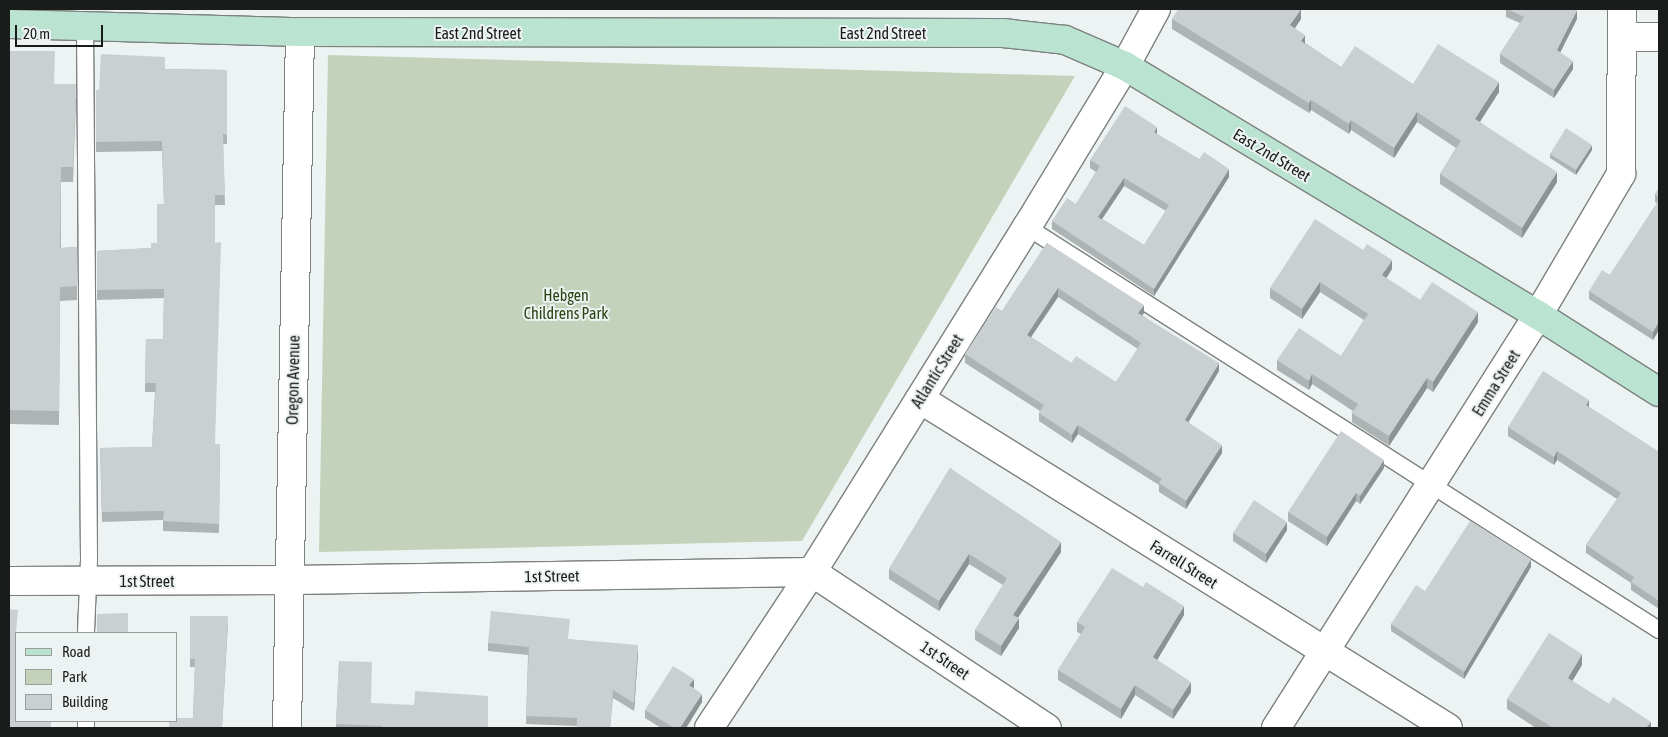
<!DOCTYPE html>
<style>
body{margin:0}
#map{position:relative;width:1668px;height:737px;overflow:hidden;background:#edf3f2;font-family:"Asap Condensed",sans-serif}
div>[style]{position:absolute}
.green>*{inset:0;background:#c4d2bb}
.roads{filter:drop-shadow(1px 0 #7c8180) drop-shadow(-1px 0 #7c8180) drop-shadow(0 1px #7c8180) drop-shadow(0 -1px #7c8180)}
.lane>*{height:16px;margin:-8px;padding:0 8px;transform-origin:8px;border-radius:8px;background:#fff}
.street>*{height:28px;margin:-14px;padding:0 14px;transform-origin:14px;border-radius:14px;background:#fff}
.secondary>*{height:28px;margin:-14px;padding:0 14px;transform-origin:14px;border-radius:14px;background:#bae3d2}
.wall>*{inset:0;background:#aeb3b4}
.shaded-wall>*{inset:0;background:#8d9292}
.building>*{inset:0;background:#cad0d1}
span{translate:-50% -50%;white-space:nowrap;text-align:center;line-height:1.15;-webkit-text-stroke:4px #edf3f2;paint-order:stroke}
.street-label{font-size:16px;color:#1a1c1c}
.park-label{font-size:16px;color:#2a4313}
.frame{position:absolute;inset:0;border:10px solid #1a1c1c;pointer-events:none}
.legend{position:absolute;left:15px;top:632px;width:162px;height:90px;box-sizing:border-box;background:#edf3f2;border:1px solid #999d9c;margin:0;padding:6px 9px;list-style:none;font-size:15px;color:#1a1c1c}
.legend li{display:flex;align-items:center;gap:10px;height:25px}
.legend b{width:25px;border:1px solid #999d9c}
.scale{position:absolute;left:15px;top:25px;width:88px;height:22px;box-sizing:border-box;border:2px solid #1a1c1c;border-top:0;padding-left:6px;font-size:15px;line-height:18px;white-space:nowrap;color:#1a1c1c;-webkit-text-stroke:4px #edf3f2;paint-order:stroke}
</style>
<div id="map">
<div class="green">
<i style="clip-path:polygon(328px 55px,1075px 76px,802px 541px,319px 552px)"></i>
</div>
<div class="roads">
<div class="lane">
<i style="left:85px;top:25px;width:535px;rotate:89.57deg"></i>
<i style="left:89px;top:560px;width:73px;rotate:92.4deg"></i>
<i style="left:1027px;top:227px;width:750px;rotate:32.52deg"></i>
<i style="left:86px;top:721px;width:7px;rotate:90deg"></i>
</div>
<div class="street">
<i style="left:1622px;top:37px;width:37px"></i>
<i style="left:920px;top:399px;width:622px;rotate:31.93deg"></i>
<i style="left:9px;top:581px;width:281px;rotate:-0.2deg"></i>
<i style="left:290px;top:580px;width:522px;rotate:-0.88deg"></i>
<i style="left:812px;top:572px;width:282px;rotate:33.6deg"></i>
<i style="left:287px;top:728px;width:696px;rotate:-88.93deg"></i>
<i style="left:709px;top:728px;width:187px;rotate:-56.6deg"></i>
<i style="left:812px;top:572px;width:407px;rotate:-58.1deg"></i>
<i style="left:1027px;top:227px;width:188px;rotate:-58.7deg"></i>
<i style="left:1125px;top:66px;width:65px;rotate:-61.5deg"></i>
<i style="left:1276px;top:728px;width:489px;rotate:-57.6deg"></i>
<i style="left:1538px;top:315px;width:164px;rotate:-59.5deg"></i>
<i style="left:1621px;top:174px;width:165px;rotate:-89.7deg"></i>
</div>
<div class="secondary">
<i style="left:9px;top:24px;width:291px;rotate:1.6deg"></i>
<i style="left:300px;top:32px;width:703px;rotate:0.08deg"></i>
<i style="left:1003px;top:33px;width:62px;rotate:6.4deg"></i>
<i style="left:1065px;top:40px;width:65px;rotate:23.4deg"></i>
<i style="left:1125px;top:66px;width:482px;rotate:31.1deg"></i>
<i style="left:1538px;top:315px;width:143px;rotate:32.5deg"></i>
</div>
</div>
<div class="wall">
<i style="clip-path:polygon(1506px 9px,1577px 19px,1560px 52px,1573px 69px,1554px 98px,1500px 63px,1500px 54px,1520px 23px,1506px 17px)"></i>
<i style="clip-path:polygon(1172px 19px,1301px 19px,1295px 28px,1305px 43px,1341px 67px,1413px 84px,1499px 92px,1480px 122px,1557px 182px,1522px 238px,1440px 184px,1440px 174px,1456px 148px,1417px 122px,1394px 158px,1351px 130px,1349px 134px,1311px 110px,1309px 113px,1172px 29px)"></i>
<i style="clip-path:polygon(9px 51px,76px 99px,73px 182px,61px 182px,61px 248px,77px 247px,77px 300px,60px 301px,59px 425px,9px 424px)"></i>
<i style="clip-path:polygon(165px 69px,227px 70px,227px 144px,223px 144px,225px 205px,215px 205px,215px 444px,220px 444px,219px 533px,163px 531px,163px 520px,102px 522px,100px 448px,152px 447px,155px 392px,145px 392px,146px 339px,163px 339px,164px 298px,97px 300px,97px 251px,151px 248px,157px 243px,164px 204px,162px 151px,96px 152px,96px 90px,99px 90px)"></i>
<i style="clip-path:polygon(evenodd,1157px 134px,1199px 159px,1229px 177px,1154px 296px,1052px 229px,1052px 221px,1076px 204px,1096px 172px,1090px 168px,1090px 160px,1157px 134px,1124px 186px,1166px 211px,1144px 245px,1102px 219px,1124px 186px)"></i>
<i style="clip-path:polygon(1592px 150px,1576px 175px,1550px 158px,1550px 154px)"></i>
<i style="clip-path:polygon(1659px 188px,1659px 330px,1653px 340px,1589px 299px,1589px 291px,1610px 275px,1657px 203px,1655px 202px,1655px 194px)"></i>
<i style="clip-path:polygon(evenodd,1047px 243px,1144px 313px,1142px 315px,1219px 371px,1188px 422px,1222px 453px,1186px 509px,1159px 492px,1159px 485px,1078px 434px,1072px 443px,1039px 421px,1039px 413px,1040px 411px,965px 363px,965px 354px,1002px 311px,1047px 243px,1058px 297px,1138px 349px,1116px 382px,1071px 363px,1031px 337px,1058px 297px)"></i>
<i style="clip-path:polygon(1392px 269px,1386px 278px,1420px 300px,1478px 322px,1433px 392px,1427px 388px,1389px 446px,1352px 422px,1352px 413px,1353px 411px,1312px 384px,1309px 390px,1277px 370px,1277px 360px,1341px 356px,1364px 320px,1320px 292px,1302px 319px,1270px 298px,1270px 288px)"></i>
<i style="clip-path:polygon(1589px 407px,1659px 452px,1659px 609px,1631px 590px,1631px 583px,1586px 553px,1586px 545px,1617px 499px,1557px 460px,1554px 465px,1508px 436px,1508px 427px)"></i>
<i style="clip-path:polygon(950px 468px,1061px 552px,1018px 618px,1019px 628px,1001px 656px,975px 640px,975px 630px,1003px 585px,969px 564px,939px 611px,889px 579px,889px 569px)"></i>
<i style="clip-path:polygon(1384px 468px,1360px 504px,1356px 501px,1327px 546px,1288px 521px,1288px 512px)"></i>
<i style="clip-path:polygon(1287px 530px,1266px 563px,1233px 541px,1233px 533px)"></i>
<i style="clip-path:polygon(1531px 567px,1464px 679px,1391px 631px,1391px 624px,1425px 591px)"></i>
<i style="clip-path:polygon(1184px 615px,1157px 660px,1191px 692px,1173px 719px,1135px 695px,1121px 719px,1058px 680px,1058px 670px,1081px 634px,1077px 632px,1077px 622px)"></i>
<i style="clip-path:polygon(190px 616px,228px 624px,222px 728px,169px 728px,193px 718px,195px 667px,190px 667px)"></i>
<i style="clip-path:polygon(569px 639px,638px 653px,634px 711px,613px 698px,610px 728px,577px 728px,577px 726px,526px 724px,528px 655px,488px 651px,488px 643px)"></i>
<i style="clip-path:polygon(339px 661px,371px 703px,488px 728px,336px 728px)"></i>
<i style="clip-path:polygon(1582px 665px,1572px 681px,1609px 704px,1651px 728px,1536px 728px,1507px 709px,1507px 699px)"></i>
<i style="clip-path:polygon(694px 687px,693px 688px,702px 702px,686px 728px,661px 728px,645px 718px,645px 710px)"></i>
</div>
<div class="shaded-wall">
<i style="clip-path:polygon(1301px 9px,1301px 19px,1290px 35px,1290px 25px)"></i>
<i style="clip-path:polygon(1577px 10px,1577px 19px,1557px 59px,1557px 50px)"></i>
<i style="clip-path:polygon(1305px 35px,1305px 45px,1301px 41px)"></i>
<i style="clip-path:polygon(1573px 61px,1573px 69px,1554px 98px,1554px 90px)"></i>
<i style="clip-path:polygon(1499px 82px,1499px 92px,1475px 129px,1475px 119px)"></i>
<i style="clip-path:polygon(1311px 100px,1311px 110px,1309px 113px,1309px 103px)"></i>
<i style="clip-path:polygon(1417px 112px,1417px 122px,1394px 158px,1394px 148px)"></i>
<i style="clip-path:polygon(1351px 120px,1351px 130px,1349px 134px,1349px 124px)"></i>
<i style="clip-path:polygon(1157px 127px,1157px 135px,1154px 132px)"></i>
<i style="clip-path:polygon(1592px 145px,1592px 150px,1576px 175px,1576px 170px)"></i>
<i style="clip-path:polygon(1229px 169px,1229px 177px,1154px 296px,1154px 289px)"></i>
<i style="clip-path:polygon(1557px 172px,1557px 182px,1522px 238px,1522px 228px)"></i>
<i style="clip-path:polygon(1124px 178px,1124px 186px,1098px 225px,1098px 217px)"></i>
<i style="clip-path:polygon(1392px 260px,1392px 269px,1382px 285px,1382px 275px)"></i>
<i style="clip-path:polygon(1320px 282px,1320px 292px,1302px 319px,1302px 309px)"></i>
<i style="clip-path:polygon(1058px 288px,1058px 297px,1027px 343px,1027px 335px)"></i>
<i style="clip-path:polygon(1144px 305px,1144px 313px,1138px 321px,1138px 313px)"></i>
<i style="clip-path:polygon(1478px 312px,1478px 322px,1433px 392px,1433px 382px)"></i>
<i style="clip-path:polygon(1659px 322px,1659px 330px,1653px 340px,1653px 332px)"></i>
<i style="clip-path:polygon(1219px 363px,1219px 371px,1185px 428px,1185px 420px)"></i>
<i style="clip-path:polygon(1312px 374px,1312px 384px,1309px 390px,1309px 381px)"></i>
<i style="clip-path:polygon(1427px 378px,1427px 388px,1389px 446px,1389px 436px)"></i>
<i style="clip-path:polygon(1589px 400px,1589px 409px,1586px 405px)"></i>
<i style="clip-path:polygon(1078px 425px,1078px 434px,1072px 443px,1072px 435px)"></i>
<i style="clip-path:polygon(1222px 445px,1222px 453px,1186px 509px,1186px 501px)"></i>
<i style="clip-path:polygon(1557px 451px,1557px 460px,1554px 465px,1554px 457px)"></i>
<i style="clip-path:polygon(1384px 460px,1384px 468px,1360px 504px,1360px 496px)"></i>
<i style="clip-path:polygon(1356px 493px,1356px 501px,1327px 546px,1327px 537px)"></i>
<i style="clip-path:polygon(1287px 522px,1287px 530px,1266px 563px,1266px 554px)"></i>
<i style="clip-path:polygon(1061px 542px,1061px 552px,1013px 625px,1013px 615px)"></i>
<i style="clip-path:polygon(969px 554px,969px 564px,939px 611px,939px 601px)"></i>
<i style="clip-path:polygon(1531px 559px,1531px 567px,1464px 679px,1464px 672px)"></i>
<i style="clip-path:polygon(1184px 606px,1184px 615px,1153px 667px,1153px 657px)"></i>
<i style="clip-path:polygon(1019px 618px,1019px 628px,1001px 656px,1001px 646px)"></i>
<i style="clip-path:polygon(638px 645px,638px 653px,634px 711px,634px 703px)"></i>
<i style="clip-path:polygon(1582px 654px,1582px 665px,1568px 688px,1568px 678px)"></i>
<i style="clip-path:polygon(694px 679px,694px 687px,689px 694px,689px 685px)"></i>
<i style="clip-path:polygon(1191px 682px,1191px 692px,1173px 719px,1173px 710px)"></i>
<i style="clip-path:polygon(1135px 685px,1135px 695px,1121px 719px,1121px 709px)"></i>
<i style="clip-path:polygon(702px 694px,702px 702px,686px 728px,680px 728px)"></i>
<i style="clip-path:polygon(1651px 722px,1651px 728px,1646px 728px)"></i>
</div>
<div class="building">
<i style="clip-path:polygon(1178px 9px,1301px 9px,1290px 25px,1305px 35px,1301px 41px,1341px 67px,1355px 46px,1413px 84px,1438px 44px,1499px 82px,1475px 119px,1557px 172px,1522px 228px,1440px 174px,1461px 141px,1417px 112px,1394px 148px,1351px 120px,1349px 124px,1311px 100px,1309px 103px,1172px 19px)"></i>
<i style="clip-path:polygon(1507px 9px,1573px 9px,1577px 10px,1557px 50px,1573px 61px,1554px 90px,1500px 54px,1524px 17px)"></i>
<i style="clip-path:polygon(9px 51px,55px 51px,54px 84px,76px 84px,73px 167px,61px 167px,60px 248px,77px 247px,77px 286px,60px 287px,59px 411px,9px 410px)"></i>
<i style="clip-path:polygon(101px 54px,165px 57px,165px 69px,227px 70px,227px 135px,223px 134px,225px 195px,215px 195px,215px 243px,221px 242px,215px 444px,220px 444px,219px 524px,163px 521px,164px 511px,102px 512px,100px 448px,152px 447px,156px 383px,145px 383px,146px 339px,163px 339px,164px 289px,97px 290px,97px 251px,151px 248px,151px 243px,157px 243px,157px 204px,164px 204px,162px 141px,96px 142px,96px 90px,99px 90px)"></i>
<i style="clip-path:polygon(evenodd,1125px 106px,1157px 127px,1154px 132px,1199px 159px,1204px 152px,1229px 169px,1154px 289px,1052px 221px,1067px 198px,1076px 204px,1100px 166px,1090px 160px,1125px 106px,1124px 178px,1169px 205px,1144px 245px,1098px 217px,1124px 178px)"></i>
<i style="clip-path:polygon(1566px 128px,1592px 145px,1576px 170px,1550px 154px)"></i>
<i style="clip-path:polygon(1659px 188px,1659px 197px,1655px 194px)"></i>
<i style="clip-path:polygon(1659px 200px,1659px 322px,1653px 332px,1589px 291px,1602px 270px,1610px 275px)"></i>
<i style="clip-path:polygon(1315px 219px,1363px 250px,1367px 244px,1392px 260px,1382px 275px,1420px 300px,1432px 282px,1478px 312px,1433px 382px,1427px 378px,1389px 436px,1352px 413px,1358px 404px,1312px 374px,1309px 381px,1277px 360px,1299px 328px,1341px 356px,1368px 314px,1320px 282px,1302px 309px,1270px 288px)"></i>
<i style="clip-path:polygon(evenodd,1047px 243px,1144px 305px,1138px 313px,1219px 363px,1185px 420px,1222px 445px,1186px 501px,1159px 483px,1162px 479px,1078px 425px,1072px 435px,1039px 413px,1044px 405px,965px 354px,996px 307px,1002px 311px,1047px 243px,1058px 288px,1141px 343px,1116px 382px,1076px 356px,1071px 363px,1027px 335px,1058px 288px)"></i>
<i style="clip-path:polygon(1543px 371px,1589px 400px,1586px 405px,1659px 452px,1659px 601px,1631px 582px,1634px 577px,1586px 545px,1621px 493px,1557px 451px,1554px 457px,1508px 427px)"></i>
<i style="clip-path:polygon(1341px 431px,1384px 460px,1360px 496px,1356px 493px,1327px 537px,1288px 512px)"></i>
<i style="clip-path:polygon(950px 468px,1061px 542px,1013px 615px,1019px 618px,1001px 646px,975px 630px,1007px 578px,969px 554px,939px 601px,889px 569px)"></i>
<i style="clip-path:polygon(1254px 500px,1287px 522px,1266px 554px,1233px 533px)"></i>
<i style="clip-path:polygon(1470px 521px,1531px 559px,1464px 672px,1391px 624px,1416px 585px,1425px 591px)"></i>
<i style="clip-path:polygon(1112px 568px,1143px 587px,1146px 582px,1184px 606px,1153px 657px,1191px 682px,1173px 710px,1135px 685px,1121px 709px,1058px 670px,1085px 627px,1077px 622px)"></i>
<i style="clip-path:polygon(9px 609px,18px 610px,16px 633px,16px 721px,51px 721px,51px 728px,9px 728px)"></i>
<i style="clip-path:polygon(491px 611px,570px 619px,568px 639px,638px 645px,634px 703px,613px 690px,610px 728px,577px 728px,577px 718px,526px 716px,529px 647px,488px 643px)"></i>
<i style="clip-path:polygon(128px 613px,128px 633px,97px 633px,97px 614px)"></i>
<i style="clip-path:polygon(190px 616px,228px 616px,222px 728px,169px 728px,169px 721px,176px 721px,176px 718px,193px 718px,195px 659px,190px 659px)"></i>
<i style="clip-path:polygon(1549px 633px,1582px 654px,1568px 678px,1609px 704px,1613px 697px,1651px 722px,1646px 728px,1553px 728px,1507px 699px)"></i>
<i style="clip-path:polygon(339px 661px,372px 662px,371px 703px,414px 705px,415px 691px,488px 696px,488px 728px,382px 728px,382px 726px,336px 724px)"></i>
<i style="clip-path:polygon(673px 666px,694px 679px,689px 685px,702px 694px,680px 728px,674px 728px,645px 710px)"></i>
</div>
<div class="street-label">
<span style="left:478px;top:33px">East 2nd Street</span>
<span style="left:883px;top:33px">East 2nd Street</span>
<span style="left:1272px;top:155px;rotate:31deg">East 2nd Street</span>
<span style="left:937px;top:371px;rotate:-58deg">Atlantic Street</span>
<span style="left:293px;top:380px;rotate:-89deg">Oregon Avenue</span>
<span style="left:1496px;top:383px;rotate:-58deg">Emma Street</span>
<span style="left:1184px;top:564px;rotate:32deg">Farrell Street</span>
<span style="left:552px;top:576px;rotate:-1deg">1st Street</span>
<span style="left:147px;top:581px">1st Street</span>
<span style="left:945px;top:660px;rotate:34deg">1st Street</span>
</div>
<div class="park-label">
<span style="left:566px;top:304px">Hebgen<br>Childrens Park</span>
</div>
<div class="frame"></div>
<ul class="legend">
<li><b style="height:6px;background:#bae3d2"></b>Road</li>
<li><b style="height:14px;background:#c4d2bb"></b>Park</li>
<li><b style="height:14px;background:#cad0d1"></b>Building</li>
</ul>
<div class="scale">20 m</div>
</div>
